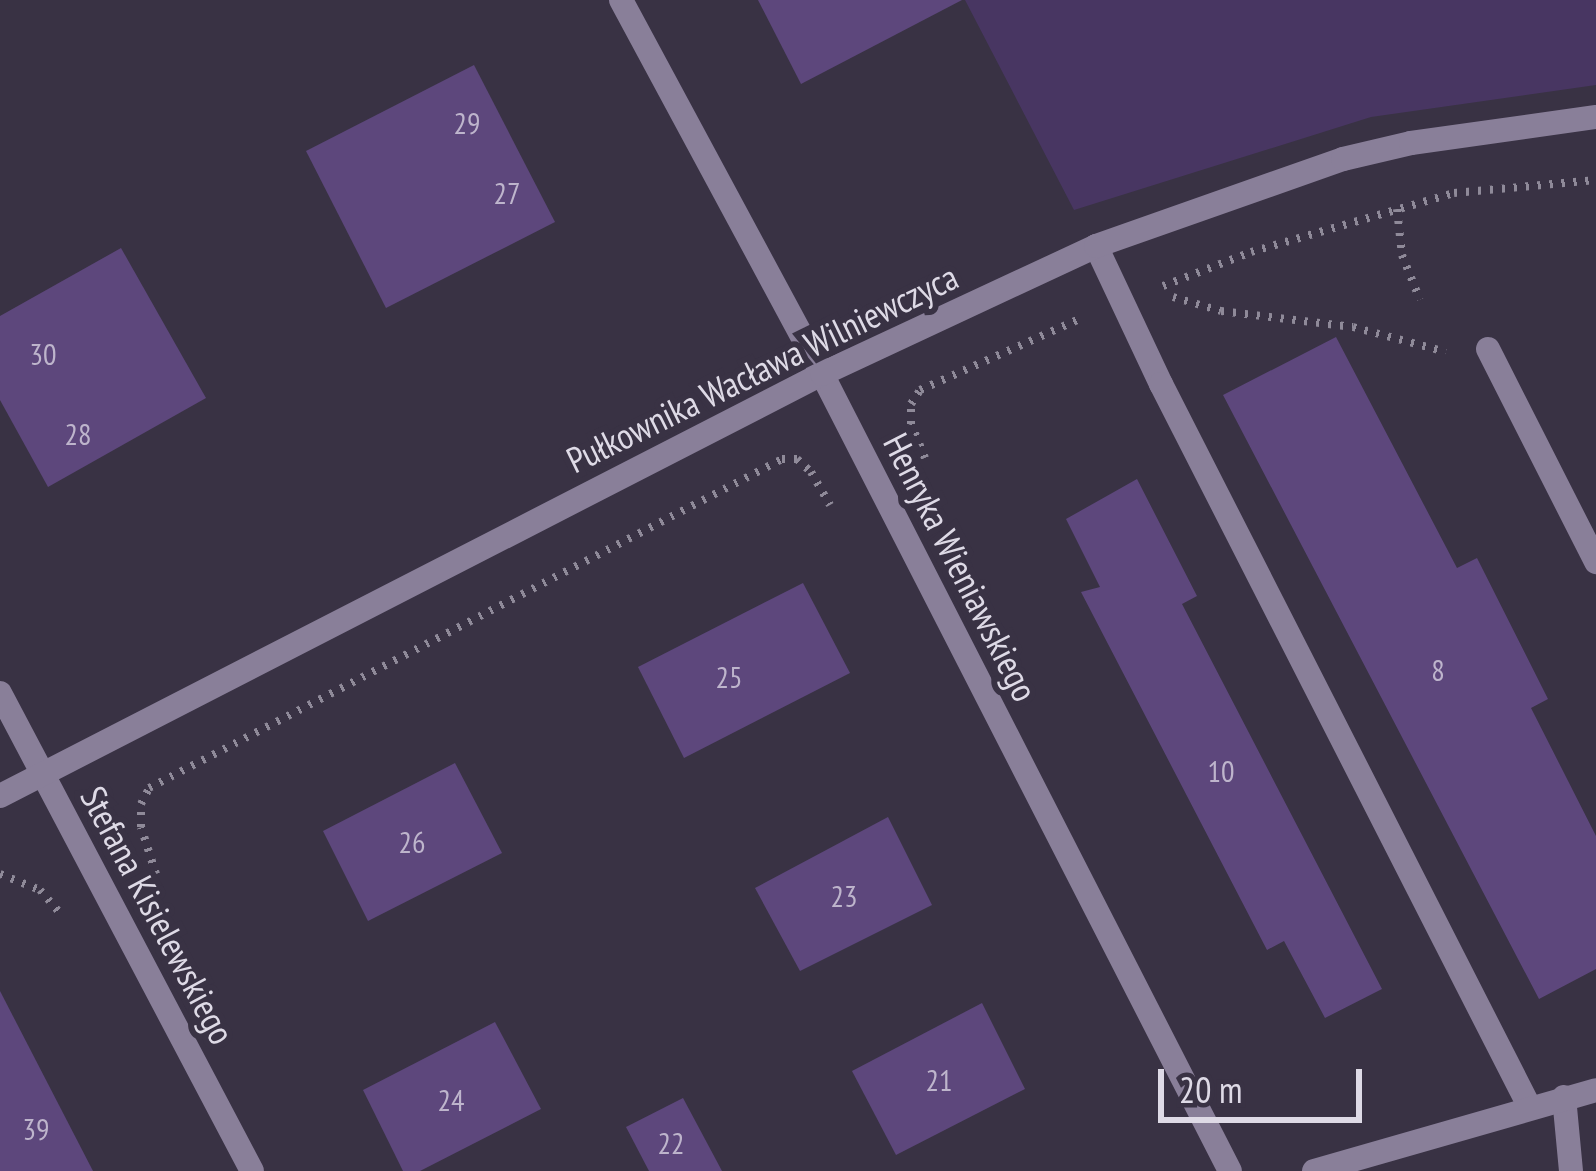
<!DOCTYPE html>
<meta charset="utf-8">
<style>
body{margin:0}
#map{position:relative;width:1596px;height:1171px;overflow:hidden;background:#393244;font-family:"PT Sans Narrow",sans-serif}
div>[style]{position:absolute}
.green>*{inset:0;background:#483662}
.building>*{inset:0;background:#5d477c}
.path>*{height:8px;margin-top:-4px;transform-origin:0;background:repeating-linear-gradient(90deg,#8f8a99 0 3px,transparent 0 12px)}
.service>*{height:24px;margin:-12px;padding:0 12px;transform-origin:12px;border-radius:12px;background:#897f99}
.minor>*{height:24px;margin:-12px;padding:0 12px;transform-origin:12px;border-radius:12px;background:#897f99}
span{translate:-50% -50%;white-space:nowrap;text-align:center;line-height:1.15;-webkit-text-stroke:12px #393244;paint-order:stroke}
.number-label{font-size:30px;color:#beb5cc}
.number-label span{-webkit-text-stroke-width:0}
.street-label{font-size:36px;color:#dedae6}
.scale{position:absolute;left:1158px;top:1069px;width:204px;height:54px;box-sizing:border-box;border:6px solid #dedae6;border-top:0;padding-left:15px;font-size:36px;line-height:42px;white-space:nowrap;color:#dedae6;-webkit-text-stroke:9px #393244;paint-order:stroke}
</style>
<div id="map">
<div class="green">
<i style="clip-path:polygon(965px 0,1596px 0,1596px 85px,1371px 117px,1074px 210px)"></i>
</div>
<div class="building">
<i style="clip-path:polygon(758px 0,962px 0,801px 84px)"></i>
<i style="clip-path:polygon(474px 65px,555px 222px,386px 308px,306px 151px)"></i>
<i style="clip-path:polygon(121px 248px,206px 398px,48px 487px,0 400px,0 316px)"></i>
<i style="clip-path:polygon(1336px 337px,1457px 568px,1477px 558px,1548px 699px,1531px 708px,1596px 836px,1596px 969px,1539px 999px,1223px 395px)"></i>
<i style="clip-path:polygon(1137px 479px,1197px 596px,1182px 604px,1382px 989px,1325px 1018px,1284px 941px,1267px 950px,1081px 592px,1100px 587px,1066px 519px)"></i>
<i style="clip-path:polygon(803px 583px,850px 673px,684px 758px,638px 667px)"></i>
<i style="clip-path:polygon(455px 763px,502px 853px,368px 921px,323px 831px)"></i>
<i style="clip-path:polygon(888px 817px,932px 905px,800px 971px,755px 888px)"></i>
<i style="clip-path:polygon(0 991px,93px 1171px,0 1171px)"></i>
<i style="clip-path:polygon(982px 1003px,1025px 1089px,896px 1155px,852px 1071px)"></i>
<i style="clip-path:polygon(495px 1022px,541px 1109px,420px 1171px,403px 1171px,363px 1090px)"></i>
<i style="clip-path:polygon(683px 1098px,722px 1171px,649px 1171px,626px 1127px)"></i>
</div>
<div class="path">
<i style="left:1397px;top:209px;width:46px;rotate:83.8deg"></i>
<i style="left:1402px;top:255px;width:48px;rotate:68.2deg"></i>
<i style="left:1163px;top:286px;width:94px;rotate:-21.1deg"></i>
<i style="left:1251px;top:252px;width:211px;rotate:-16.2deg"></i>
<i style="left:1454px;top:193px;width:143px;rotate:-5.2deg"></i>
<i style="left:1173px;top:297px;width:50px;rotate:16.3deg"></i>
<i style="left:1221px;top:311px;width:133px;rotate:6.9deg"></i>
<i style="left:1353px;top:327px;width:96px;rotate:15deg"></i>
<i style="left:925px;top:458px;width:37px;rotate:-112deg"></i>
<i style="left:911px;top:424px;width:20px;rotate:-90deg"></i>
<i style="left:911px;top:404px;width:17px;rotate:-57deg"></i>
<i style="left:920px;top:390px;width:177px;rotate:-24deg"></i>
<i style="left:0;top:874px;width:43px;rotate:21.8deg"></i>
<i style="left:40px;top:890px;width:28px;rotate:49deg"></i>
<i style="left:156px;top:874px;width:49px;rotate:-107.7deg"></i>
<i style="left:141px;top:827px;width:23px;rotate:-90deg"></i>
<i style="left:141px;top:804px;width:18px;rotate:-63deg"></i>
<i style="left:149px;top:788px;width:713px;rotate:-27.46deg"></i>
<i style="left:782px;top:459px;width:15px"></i>
<i style="left:797px;top:459px;width:19px;rotate:43deg"></i>
<i style="left:811px;top:472px;width:38px;rotate:60deg"></i>
</div>
<div class="service">
<i style="left:1096px;top:246px;width:153px;rotate:64.8deg"></i>
<i style="left:1161px;top:384px;width:810px;rotate:62.99deg"></i>
<i style="left:1488px;top:349px;width:239px;rotate:63.1deg"></i>
<i style="left:1564px;top:1097px;width:74px;rotate:84.6deg"></i>
<i style="left:1314px;top:1171px;width:293px;rotate:-16deg"></i>
</div>
<div class="minor">
<i style="left:621px;top:0;width:425px;rotate:61.7deg"></i>
<i style="left:822px;top:374px;width:895px;rotate:62.89deg"></i>
<i style="left:0;top:693px;width:540px;rotate:62.2deg"></i>
<i style="left:0;top:796px;width:924px;rotate:-27.18deg"></i>
<i style="left:822px;top:374px;width:302px;rotate:-25deg"></i>
<i style="left:1096px;top:246px;width:262px;rotate:-19.4deg"></i>
<i style="left:1343px;top:159px;width:70px;rotate:-13.2deg"></i>
<i style="left:1411px;top:143px;width:187px;rotate:-8deg"></i>
</div>
<div class="number-label">
<span style="left:467px;top:123px">29</span>
<span style="left:507px;top:193px">27</span>
<span style="left:43px;top:354px">30</span>
<span style="left:78px;top:434px">28</span>
<span style="left:1438px;top:670px">8</span>
<span style="left:729px;top:677px">25</span>
<span style="left:1221px;top:771px">10</span>
<span style="left:412px;top:842px">26</span>
<span style="left:844px;top:896px">23</span>
<span style="left:939px;top:1080px">21</span>
<span style="left:451px;top:1100px">24</span>
<span style="left:36px;top:1129px">39</span>
<span style="left:671px;top:1143px">22</span>
</div>
<div class="street-label">
<span style="left:762px;top:368px;rotate:-26deg">Pułkownika Wacława Wilniewczyca</span>
<span style="left:961px;top:567px;rotate:63deg">Henryka Wieniawskiego</span>
<span style="left:158px;top:915px;rotate:62deg">Stefana Kisielewskiego</span>
</div>
<div class="scale">20 m</div>
</div>
